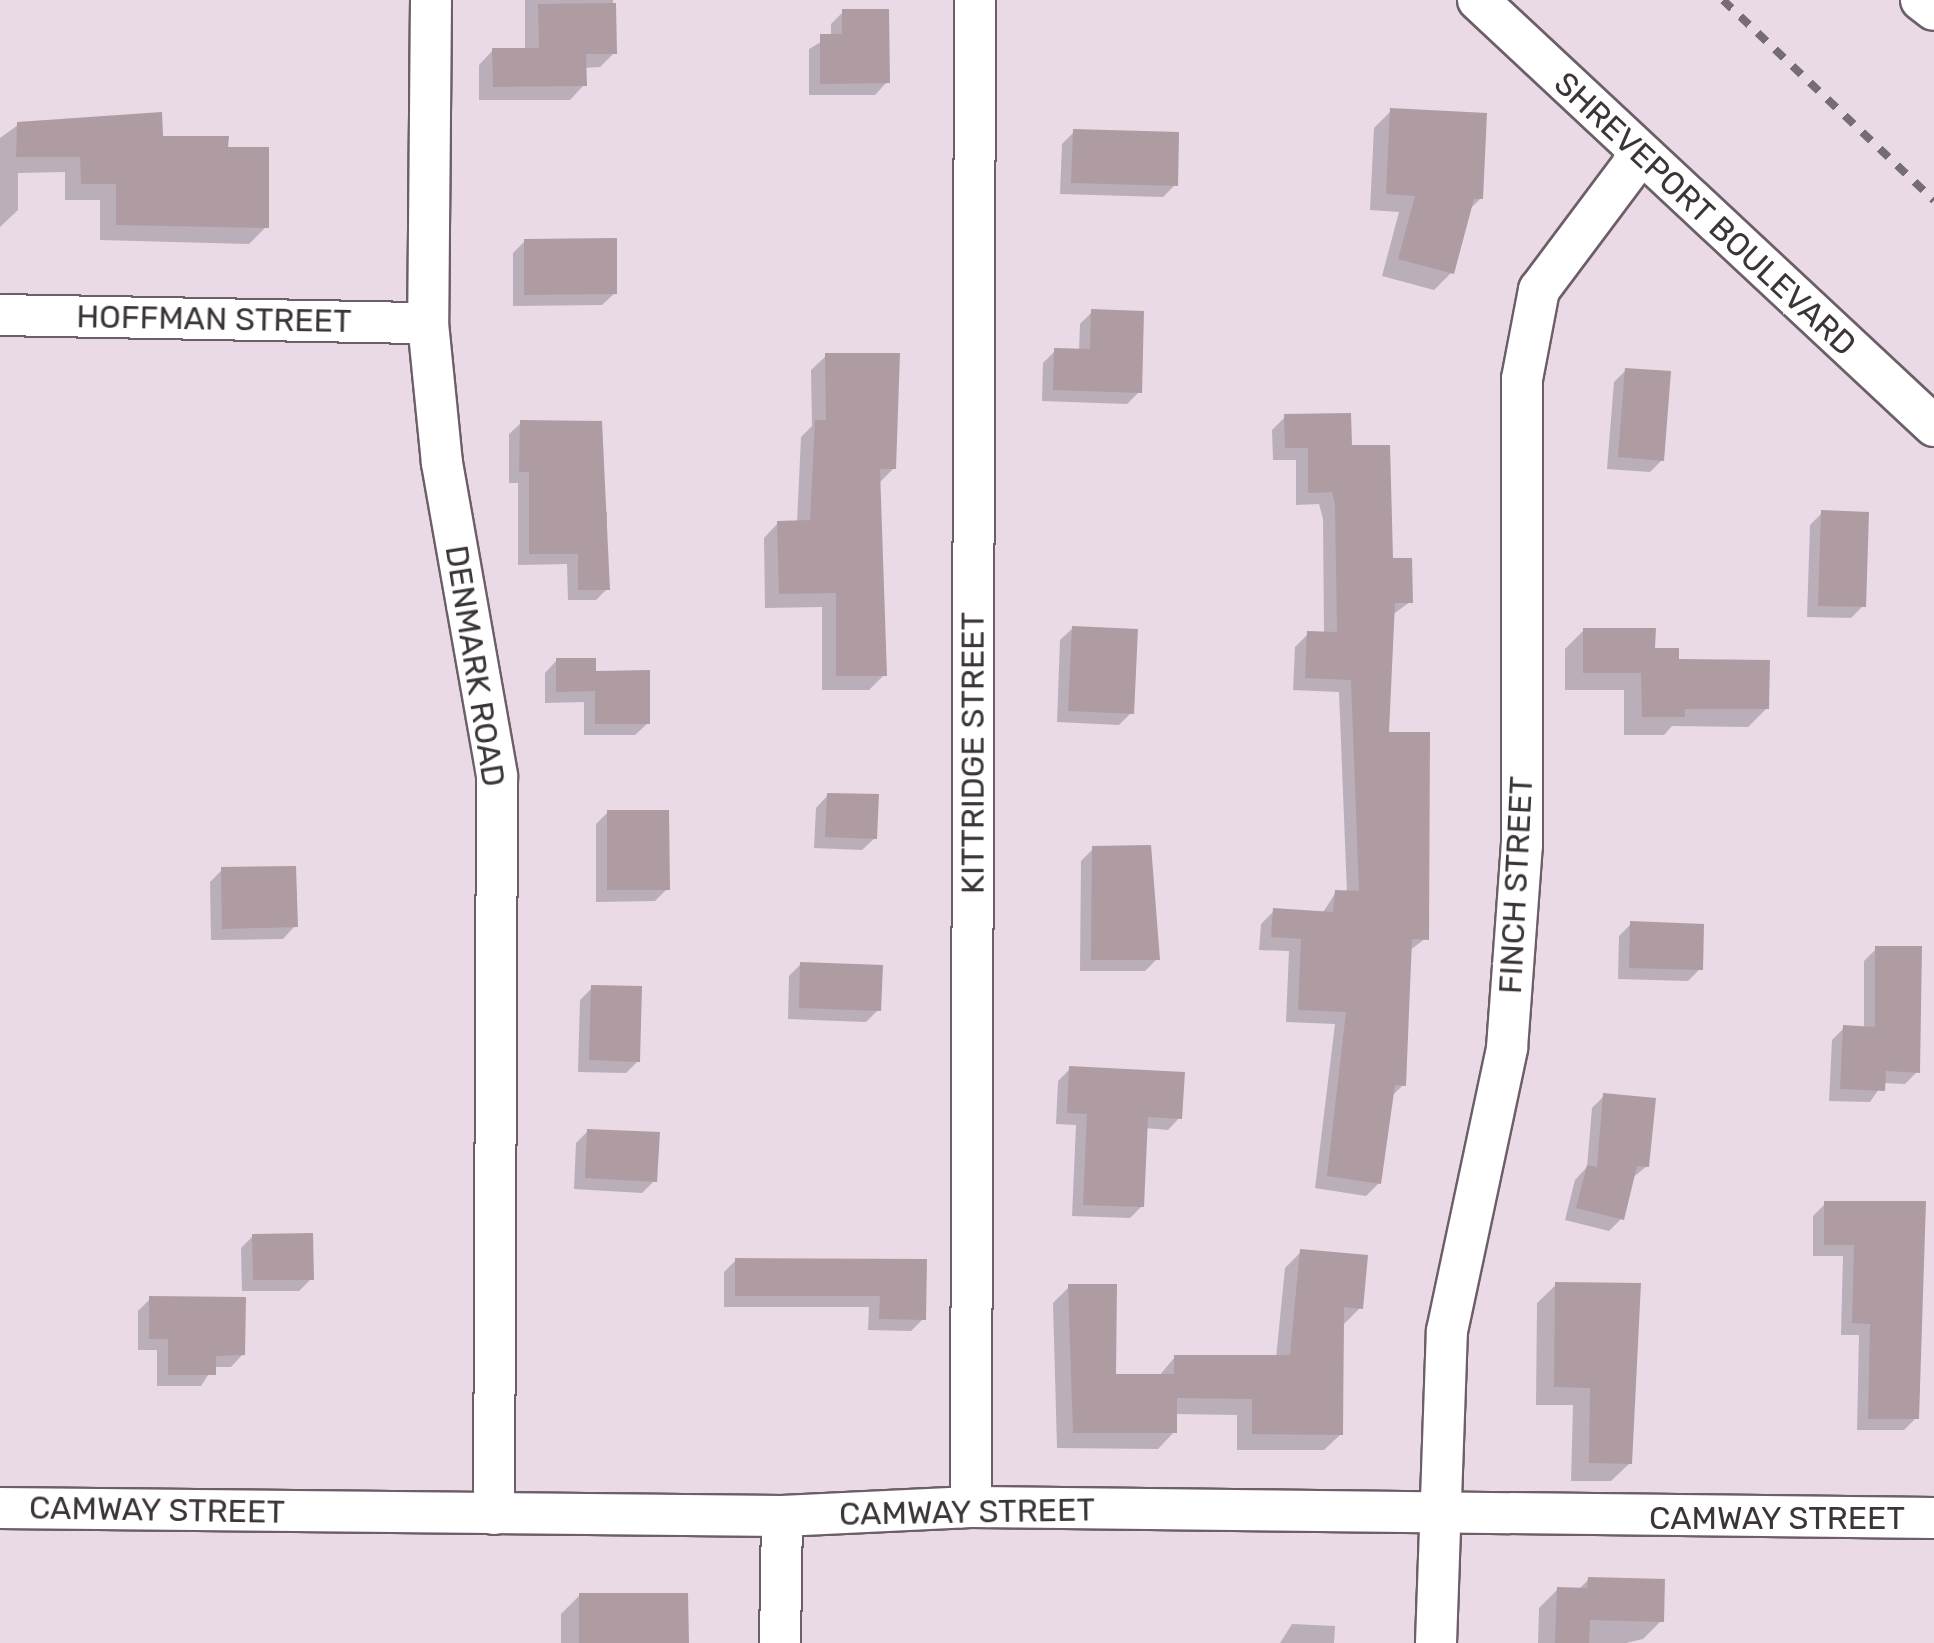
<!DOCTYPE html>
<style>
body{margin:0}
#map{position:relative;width:1934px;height:1643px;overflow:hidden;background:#e9dae6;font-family:Rubik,sans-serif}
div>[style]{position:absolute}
.shadow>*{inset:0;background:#0003}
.building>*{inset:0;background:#ae9ca2}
.roads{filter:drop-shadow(2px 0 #6c5f69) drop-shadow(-2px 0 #6c5f69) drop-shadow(0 2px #6c5f69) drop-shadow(0 -2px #6c5f69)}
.minor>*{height:40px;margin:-20px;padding:0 20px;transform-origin:20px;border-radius:20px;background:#fff}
.rail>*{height:8px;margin-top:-4px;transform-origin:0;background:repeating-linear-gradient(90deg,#766d74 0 12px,transparent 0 24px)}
span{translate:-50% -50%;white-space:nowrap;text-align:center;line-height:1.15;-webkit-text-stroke:9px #fff;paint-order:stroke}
.street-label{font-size:32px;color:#3b3539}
</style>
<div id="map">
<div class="shadow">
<i style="clip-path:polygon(525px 0,633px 0,613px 0,614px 53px,600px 67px,584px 68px,584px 85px,570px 100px,479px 100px,479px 65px,493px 50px,525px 50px)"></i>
<i style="clip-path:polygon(843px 12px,887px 82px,875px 95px,809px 95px,809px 49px,831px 36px,831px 24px)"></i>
<i style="clip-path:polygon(1391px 111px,1481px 198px,1468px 211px,1451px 273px,1434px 290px,1382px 276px,1399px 212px,1370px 210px,1374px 128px)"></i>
<i style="clip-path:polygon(160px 115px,160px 138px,226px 150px,266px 227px,249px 244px,100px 240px,100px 200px,65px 200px,65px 172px,18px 173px,18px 210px,0 227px,0 138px,18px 125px)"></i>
<i style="clip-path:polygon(1074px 132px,1175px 185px,1163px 197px,1060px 194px,1062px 144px)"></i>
<i style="clip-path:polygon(525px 241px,615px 293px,602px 305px,513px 306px,513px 253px)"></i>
<i style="clip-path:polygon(1092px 312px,1139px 392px,1127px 404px,1042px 401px,1043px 363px,1055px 351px,1079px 352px,1080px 324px)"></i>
<i style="clip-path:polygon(826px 356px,894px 468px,878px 484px,884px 675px,869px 690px,822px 690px,822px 607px,765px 608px,764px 538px,778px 523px,797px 523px,801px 437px,812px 426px,811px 370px)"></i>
<i style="clip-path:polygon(1626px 370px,1662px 460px,1650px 472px,1607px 469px,1614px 382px)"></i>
<i style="clip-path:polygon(1285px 417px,1349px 448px,1410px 602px,1392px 615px,1387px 735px,1426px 938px,1409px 951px,1403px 1085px,1390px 1098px,1379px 1183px,1366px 1196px,1315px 1188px,1335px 1024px,1286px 1022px,1289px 951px,1259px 950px,1261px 924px,1274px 911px,1322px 914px,1336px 892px,1347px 893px,1339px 692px,1293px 690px,1295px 647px,1308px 634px,1324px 634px,1323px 519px,1319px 504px,1296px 505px,1296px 460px,1273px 460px,1272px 430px)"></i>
<i style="clip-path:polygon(521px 423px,599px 512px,607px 512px,607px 589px,596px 600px,568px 600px,567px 564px,518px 565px,518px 483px,509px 483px,509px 434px)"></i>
<i style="clip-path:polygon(1822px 513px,1863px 606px,1851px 618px,1807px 617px,1810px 525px)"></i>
<i style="clip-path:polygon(1073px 628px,1131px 713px,1119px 725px,1057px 722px,1060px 640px)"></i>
<i style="clip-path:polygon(1584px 630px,1653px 650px,1767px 708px,1748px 727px,1672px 726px,1664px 735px,1624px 735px,1624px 690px,1565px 690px,1565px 649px)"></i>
<i style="clip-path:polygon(557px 660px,593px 673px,648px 723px,635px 735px,584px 735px,584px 702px,545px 703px,545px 673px)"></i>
<i style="clip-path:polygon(828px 795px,875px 838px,862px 850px,814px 848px,816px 808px)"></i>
<i style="clip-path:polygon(608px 812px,667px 889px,655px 901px,596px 902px,596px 824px)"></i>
<i style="clip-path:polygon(1093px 849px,1157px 959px,1145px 971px,1080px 971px,1081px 861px)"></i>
<i style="clip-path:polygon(222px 870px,295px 926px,283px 939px,211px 940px,210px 882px)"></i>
<i style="clip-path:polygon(1631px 924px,1700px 969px,1688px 981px,1618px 979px,1619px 936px)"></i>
<i style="clip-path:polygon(1876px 949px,1917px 1072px,1905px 1084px,1883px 1083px,1870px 1102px,1829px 1101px,1832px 1040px,1844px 1028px,1864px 1029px,1864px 961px)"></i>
<i style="clip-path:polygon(801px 964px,878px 1010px,866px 1022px,788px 1019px,789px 976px)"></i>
<i style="clip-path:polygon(592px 988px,638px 1061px,626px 1073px,578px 1072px,580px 1000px)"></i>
<i style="clip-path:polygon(1070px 1069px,1180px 1117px,1168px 1130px,1145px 1128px,1142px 1206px,1130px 1218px,1072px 1216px,1076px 1125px,1056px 1124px,1058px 1081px)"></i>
<i style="clip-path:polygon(1604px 1096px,1647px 1166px,1632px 1178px,1621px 1219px,1609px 1231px,1565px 1220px,1575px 1180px,1587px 1167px,1592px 1108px)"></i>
<i style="clip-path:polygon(588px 1131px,655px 1180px,642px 1193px,574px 1189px,576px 1143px)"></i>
<i style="clip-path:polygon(1825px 1204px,1923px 1204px,1916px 1418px,1904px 1430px,1857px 1430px,1859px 1335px,1841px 1335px,1843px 1256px,1813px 1256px,1813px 1216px)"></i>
<i style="clip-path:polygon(253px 1236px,311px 1279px,299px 1291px,242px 1291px,241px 1248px)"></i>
<i style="clip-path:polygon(1301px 1252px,1360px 1308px,1344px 1324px,1341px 1434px,1324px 1450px,1237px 1450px,1237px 1415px,1174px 1414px,1174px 1432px,1158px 1449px,1057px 1448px,1053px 1303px,1069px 1287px,1113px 1377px,1158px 1377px,1175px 1357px,1276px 1358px,1285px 1268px)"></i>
<i style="clip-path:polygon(736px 1260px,925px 1261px,923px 1319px,911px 1331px,868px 1330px,869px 1307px,724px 1307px,724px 1272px)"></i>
<i style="clip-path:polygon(1556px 1285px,1630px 1463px,1611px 1481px,1571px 1481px,1573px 1405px,1536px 1405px,1537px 1303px)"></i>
<i style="clip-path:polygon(150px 1299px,243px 1354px,231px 1367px,213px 1367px,201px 1386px,157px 1386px,157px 1350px,138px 1350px,138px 1311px)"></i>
<i style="clip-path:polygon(1589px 1579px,1661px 1621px,1643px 1639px,1626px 1643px,1538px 1643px,1539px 1608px,1558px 1589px,1578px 1590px)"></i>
<i style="clip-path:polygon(580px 1595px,687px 1643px,561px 1643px,561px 1614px)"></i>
<i style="clip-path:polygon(1292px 1624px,1335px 1626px,1334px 1643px,1280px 1643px)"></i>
</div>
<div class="building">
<i style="clip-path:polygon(616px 3px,617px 54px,586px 54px,587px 86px,493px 87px,492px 48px,539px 48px,538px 4px)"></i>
<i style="clip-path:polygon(842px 9px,889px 9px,890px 83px,820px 84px,820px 34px,842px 34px)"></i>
<i style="clip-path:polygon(1390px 108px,1487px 113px,1483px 199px,1474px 199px,1454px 274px,1398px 259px,1415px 196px,1386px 194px)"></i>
<i style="clip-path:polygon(162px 112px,163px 136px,229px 136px,228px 147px,269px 147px,269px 228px,116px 225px,116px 184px,81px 184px,80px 157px,16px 157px,17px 122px)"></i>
<i style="clip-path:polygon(1073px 129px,1179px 132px,1178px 186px,1071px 183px)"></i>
<i style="clip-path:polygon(617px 238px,617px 294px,524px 295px,524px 239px)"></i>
<i style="clip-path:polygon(1091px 309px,1144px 311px,1142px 393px,1053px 390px,1054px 348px,1090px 349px)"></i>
<i style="clip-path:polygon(825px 353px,900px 353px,896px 469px,880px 469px,887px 676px,836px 676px,836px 593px,779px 594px,777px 521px,810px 520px,815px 420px,826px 420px)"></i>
<i style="clip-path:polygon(1625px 368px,1671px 371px,1664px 461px,1618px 457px)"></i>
<i style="clip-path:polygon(1351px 413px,1352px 445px,1390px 445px,1393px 558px,1412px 558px,1413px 603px,1395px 603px,1389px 732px,1430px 732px,1429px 940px,1412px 939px,1406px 1086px,1395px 1085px,1381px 1184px,1327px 1176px,1346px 1012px,1298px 1010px,1301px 939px,1271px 937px,1273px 908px,1333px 912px,1335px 890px,1359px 891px,1351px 680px,1305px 678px,1307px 631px,1337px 632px,1335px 505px,1332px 492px,1308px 493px,1308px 448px,1285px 448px,1284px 414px)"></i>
<i style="clip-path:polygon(520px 420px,602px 421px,610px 590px,578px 590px,578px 554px,529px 554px,529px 472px,519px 472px)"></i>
<i style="clip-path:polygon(1821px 510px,1869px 512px,1866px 607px,1818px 606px)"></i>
<i style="clip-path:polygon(1072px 626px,1138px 629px,1134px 714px,1068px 711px)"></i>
<i style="clip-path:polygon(1583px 628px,1656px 628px,1655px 648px,1679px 648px,1679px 659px,1770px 660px,1769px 709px,1685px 709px,1685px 717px,1642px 717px,1641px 673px,1583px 673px)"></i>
<i style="clip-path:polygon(556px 658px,596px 658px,596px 671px,650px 670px,650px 724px,595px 724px,595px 691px,556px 692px)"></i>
<i style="clip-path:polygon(827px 793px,879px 794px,877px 839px,825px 837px)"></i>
<i style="clip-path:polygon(607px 810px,669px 810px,670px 890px,607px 890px)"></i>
<i style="clip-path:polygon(1151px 845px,1160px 960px,1091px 960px,1092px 846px)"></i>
<i style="clip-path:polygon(296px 866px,298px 927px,222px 929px,221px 867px)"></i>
<i style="clip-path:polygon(1630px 921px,1704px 924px,1703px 970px,1629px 968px)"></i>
<i style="clip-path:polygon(1875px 946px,1922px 946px,1920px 1073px,1886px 1071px,1885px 1091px,1840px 1089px,1843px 1025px,1875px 1027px)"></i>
<i style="clip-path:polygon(800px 962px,883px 965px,881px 1011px,799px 1008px)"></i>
<i style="clip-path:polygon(591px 985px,642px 986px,640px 1062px,589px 1060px)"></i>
<i style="clip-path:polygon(1069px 1066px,1185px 1072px,1182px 1119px,1148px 1117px,1144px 1207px,1083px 1205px,1087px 1114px,1067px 1113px)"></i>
<i style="clip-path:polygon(1603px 1093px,1656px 1098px,1649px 1167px,1637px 1166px,1624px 1220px,1576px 1208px,1587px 1165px,1597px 1167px)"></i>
<i style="clip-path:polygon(587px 1129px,660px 1132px,657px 1182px,585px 1178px)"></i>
<i style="clip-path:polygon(1824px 1201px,1926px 1201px,1919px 1419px,1868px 1419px,1870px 1324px,1852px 1323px,1854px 1245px,1824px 1245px)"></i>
<i style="clip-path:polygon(313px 1233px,314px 1280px,253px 1280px,252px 1234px)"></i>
<i style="clip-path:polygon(1300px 1249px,1368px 1255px,1363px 1309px,1344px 1307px,1343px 1435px,1252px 1434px,1252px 1399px,1177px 1398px,1177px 1433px,1073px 1433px,1068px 1284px,1117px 1284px,1116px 1374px,1174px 1374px,1174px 1355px,1290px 1355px)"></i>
<i style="clip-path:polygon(735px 1258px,927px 1259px,926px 1320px,879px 1319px,880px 1296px,735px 1296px)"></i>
<i style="clip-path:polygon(1555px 1282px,1641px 1283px,1632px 1464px,1589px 1463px,1590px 1388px,1554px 1387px)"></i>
<i style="clip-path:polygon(149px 1296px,246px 1297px,245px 1355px,216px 1356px,216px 1375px,168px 1375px,168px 1339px,149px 1339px)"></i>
<i style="clip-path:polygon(1588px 1577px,1665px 1579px,1664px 1622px,1590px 1620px,1589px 1643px,1555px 1643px,1557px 1587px,1587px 1588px)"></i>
<i style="clip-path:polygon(579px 1593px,688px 1593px,689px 1643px,579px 1643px)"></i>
</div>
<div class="roads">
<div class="minor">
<i style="left:431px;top:0;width:323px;rotate:90.5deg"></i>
<i style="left:428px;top:323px;width:141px;rotate:84.3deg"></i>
<i style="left:442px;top:463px;width:318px;rotate:80deg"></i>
<i style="left:497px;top:776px;width:738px;rotate:90.23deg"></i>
<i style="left:1478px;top:0;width:624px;rotate:43.05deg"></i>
<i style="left:1921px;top:0;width:16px;rotate:38deg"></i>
<i style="left:0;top:315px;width:428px;rotate:1.1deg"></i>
<i style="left:971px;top:1507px;width:1507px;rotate:-89.85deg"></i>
<i style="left:0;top:1508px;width:782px;rotate:0.59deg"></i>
<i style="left:782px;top:1516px;width:189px;rotate:-2.7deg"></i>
<i style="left:971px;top:1507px;width:963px;rotate:0.65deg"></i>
<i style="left:780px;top:1643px;width:127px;rotate:-89.1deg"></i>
<i style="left:1436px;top:1643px;width:312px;rotate:-88deg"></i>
<i style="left:1447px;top:1331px;width:289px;rotate:-78deg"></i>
<i style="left:1507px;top:1048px;width:204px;rotate:-85.8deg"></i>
<i style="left:1522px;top:845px;width:466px;rotate:-90deg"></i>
<i style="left:1522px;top:379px;width:91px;rotate:-79.2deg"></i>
<i style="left:1539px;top:290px;width:169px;rotate:-53.2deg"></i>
</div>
</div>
<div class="rail">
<i style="left:1723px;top:0;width:291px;rotate:43.5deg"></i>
</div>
<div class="street-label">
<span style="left:1705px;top:214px;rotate:43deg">SHREVEPORT BOULEVARD</span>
<span style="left:214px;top:319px;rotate:1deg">HOFFMAN STREET</span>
<span style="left:475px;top:666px;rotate:81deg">DENMARK ROAD</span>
<span style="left:973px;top:753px;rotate:-90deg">KITTRIDGE STREET</span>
<span style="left:1516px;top:885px;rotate:-87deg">FINCH STREET</span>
<span style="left:157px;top:1510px;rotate:1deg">CAMWAY STREET</span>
<span style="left:967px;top:1512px;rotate:-1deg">CAMWAY STREET</span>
<span style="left:1777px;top:1518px">CAMWAY STREET</span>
</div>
</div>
